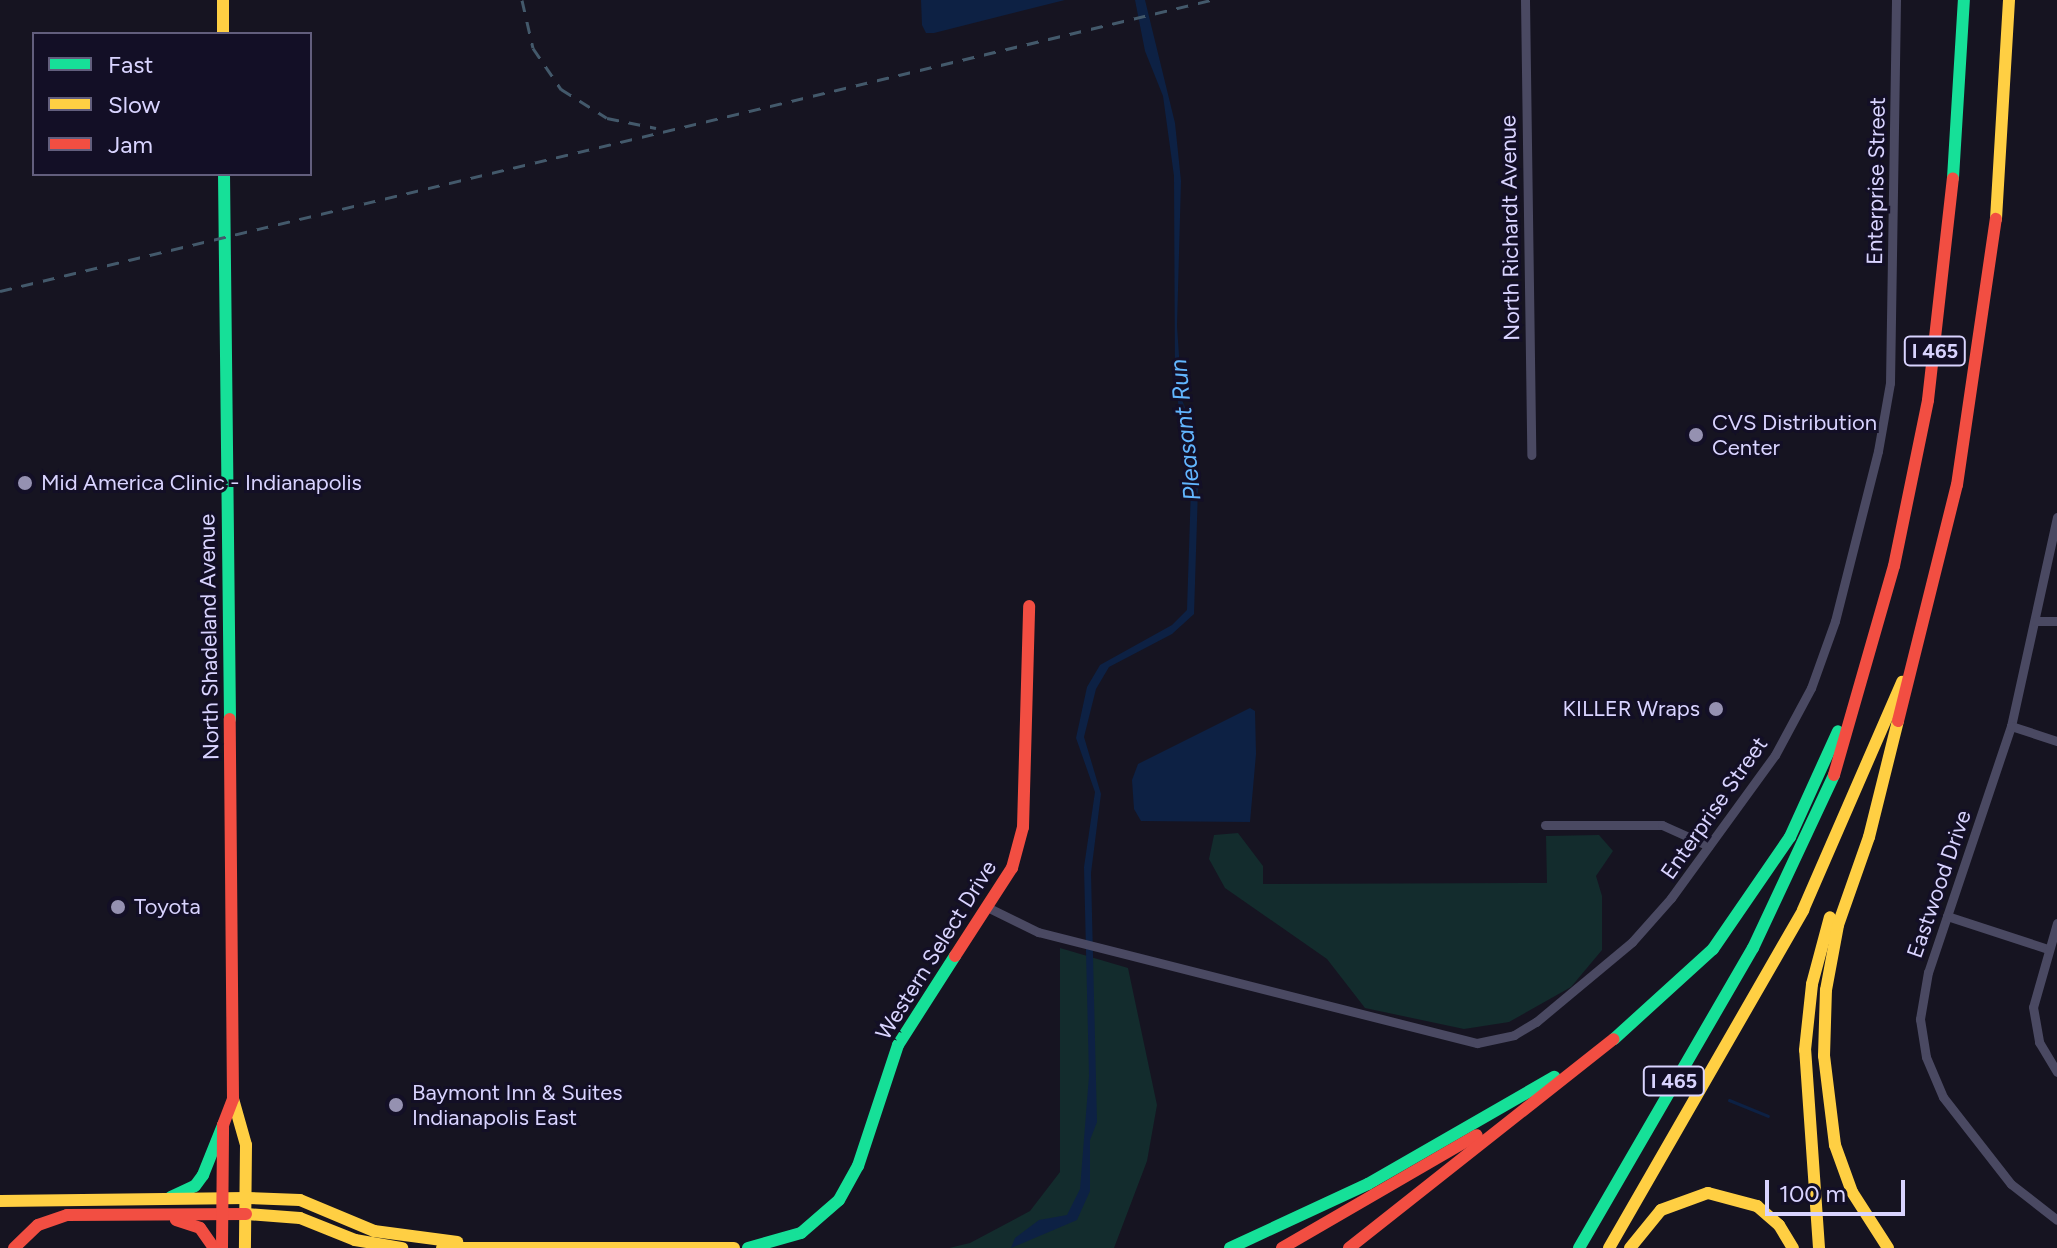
<!DOCTYPE html>
<style>
body{margin:0}
#map{position:relative;width:2057px;height:1248px;overflow:hidden;background:#161421;font-family:Figtree,sans-serif}
div>[style]{position:absolute}
.green>*{inset:0;background:#132c2d}
.water>*{inset:0;background:#0d2144}
.stream>*{height:3px;margin:-1.5px;padding:0 1.5px;transform-origin:1.5px;border-radius:1.5px;background:#0d2144}
.street>*{height:9px;margin:-4.5px;padding:0 4.5px;transform-origin:4.5px;border-radius:4.5px;background:#4a4962}
.fast>*{height:12px;margin:-6px;padding:0 6px;transform-origin:6px;border-radius:6px;background:#16e098}
.slow>*{height:12px;margin:-6px;padding:0 6px;transform-origin:6px;border-radius:6px;background:#ffcf43}
.jam>*{height:12px;margin:-6px;padding:0 6px;transform-origin:6px;border-radius:6px;background:#f24e42}
.rail>*{height:3px;margin-top:-1.5px;transform-origin:0;background:repeating-linear-gradient(90deg,#43596b 0 12px,transparent 0 22px)}
.dots>*{width:22px;height:22px;translate:-50% -50%;box-sizing:border-box;border:4px solid #130f26;border-radius:50%}
span{translate:-50% -50%;white-space:nowrap;text-align:center;line-height:1.15;-webkit-text-stroke:6px #130f26;paint-order:stroke}
.shield-label span{padding:2px 6px;background:#130f26;border:2px solid;border-radius:6px;-webkit-text-stroke-width:0}
.shield-label{font-size:20px;color:#d9d4ff;font-weight:700}
.street-label{font-size:22px;color:#d9d4ff}
.poi-label{font-size:22px;color:#d9d4ff}
.left{translate:0 -50%;text-align:left}
.right{translate:-100% -50%;text-align:right}
.water-label{font-size:24px;color:#62b6ff;font-style:italic}
.legend{position:absolute;left:32px;top:32px;width:280px;height:144px;box-sizing:border-box;background:#130f26;border:2px solid #625e7d;margin:0;padding:10px 14px;list-style:none;font-size:24px;color:#d9d4ff}
.legend li{display:flex;align-items:center;gap:16px;height:40px}
.legend b{width:40px;border:2px solid #625e7d}
.scale{position:absolute;left:1765px;top:1180px;width:140px;height:36px;box-sizing:border-box;border:4px solid #d9d4ff;border-top:0;padding-left:10px;font-size:24px;line-height:28px;white-space:nowrap;color:#d9d4ff;-webkit-text-stroke:6px #130f26;paint-order:stroke}
</style>
<div id="map">
<div class="green">
<i style="clip-path:polygon(1238px 833px,1263px 866px,1263px 884px,1547px 883px,1546px 836px,1599px 835px,1613px 851px,1596px 876px,1602px 896px,1602px 950px,1571px 987px,1509px 1022px,1464px 1029px,1365px 1008px,1327px 959px,1225px 888px,1209px 859px,1214px 835px)"></i>
<i style="clip-path:polygon(1060px 948px,1128px 968px,1157px 1105px,1147px 1161px,1114px 1248px,949px 1248px,970px 1243px,1030px 1211px,1060px 1172px)"></i>
</div>
<div class="water">
<i style="clip-path:polygon(921px 0,1065px 0,934px 33px,926px 33px,922px 25px)"></i>
<i style="clip-path:polygon(1135px 0,1145px 0,1175px 123px,1181px 181px,1177px 326px,1182px 400px,1193px 427px,1198px 489px,1194px 614px,1172px 634px,1109px 667px,1096px 689px,1084px 737px,1101px 794px,1091px 873px,1097px 1122px,1090px 1140px,1090px 1191px,1077px 1220px,1011px 1248px,1015px 1238px,1039px 1220px,1067px 1215px,1080px 1189px,1089px 1076px,1084px 867px,1095px 792px,1076px 738px,1087px 687px,1100px 665px,1172px 625px,1187px 610px,1191px 487px,1175px 382px,1174px 176px,1163px 96px,1145px 51px)"></i>
<i style="clip-path:polygon(1250px 708px,1255px 711px,1256px 754px,1250px 822px,1141px 821px,1134px 809px,1132px 780px,1138px 764px)"></i>
</div>
<div class="stream">
<i style="left:1729px;top:1100px;width:42px;rotate:22.3deg"></i>
</div>
<div class="street">
<i style="left:1525px;top:0;width:455px;rotate:89.2deg"></i>
<i style="left:2057px;top:517px;width:214px;rotate:102.4deg"></i>
<i style="left:2011px;top:726px;width:260px;rotate:108.6deg"></i>
<i style="left:1928px;top:972px;width:48px;rotate:99.7deg"></i>
<i style="left:1920px;top:1019px;width:38px;rotate:81deg"></i>
<i style="left:1926px;top:1057px;width:43px;rotate:67deg"></i>
<i style="left:1943px;top:1097px;width:110px;rotate:52deg"></i>
<i style="left:2011px;top:1184px;width:58px;rotate:38deg"></i>
<i style="left:2035px;top:621px;width:22px"></i>
<i style="left:2011px;top:726px;width:48px;rotate:18.1deg"></i>
<i style="left:1545px;top:825px;width:117px"></i>
<i style="left:1662px;top:825px;width:51px;rotate:24.1deg"></i>
<i style="left:989px;top:908px;width:55px;rotate:26.1deg"></i>
<i style="left:1038px;top:932px;width:453px;rotate:14.2deg"></i>
<i style="left:1477px;top:1043px;width:38px;rotate:-12deg"></i>
<i style="left:1514px;top:1035px;width:26px;rotate:-31deg"></i>
<i style="left:1536px;top:1022px;width:125px;rotate:-39.8deg"></i>
<i style="left:1632px;top:942px;width:59px;rotate:-48.4deg"></i>
<i style="left:1671px;top:898px;width:177px;rotate:-54deg"></i>
<i style="left:1775px;top:755px;width:76px;rotate:-61.8deg"></i>
<i style="left:1811px;top:688px;width:71px;rotate:-70.3deg"></i>
<i style="left:1835px;top:621px;width:175px;rotate:-75.8deg"></i>
<i style="left:1878px;top:451px;width:69px;rotate:-80deg"></i>
<i style="left:1890px;top:383px;width:383px;rotate:-89.1deg"></i>
<i style="left:1947px;top:916px;width:106px;rotate:18.1deg"></i>
<i style="left:2057px;top:923px;width:87px;rotate:105.9deg"></i>
<i style="left:2033px;top:1007px;width:36px;rotate:80deg"></i>
<i style="left:2039px;top:1042px;width:35px;rotate:59deg"></i>
</div>
<div class="fast">
<i style="left:224px;top:174px;width:545px;rotate:89.37deg"></i>
<i style="left:1953px;top:178px;width:178px;rotate:-86.5deg"></i>
<i style="left:1614px;top:1039px;width:134px;rotate:-42.3deg"></i>
<i style="left:1713px;top:949px;width:136px;rotate:-55.5deg"></i>
<i style="left:1790px;top:837px;width:116px;rotate:-65.6deg"></i>
<i style="left:171px;top:1197px;width:26px;rotate:-25deg"></i>
<i style="left:195px;top:1186px;width:14px;rotate:-54deg"></i>
<i style="left:203px;top:1175px;width:54px;rotate:-68.2deg"></i>
<i style="left:748px;top:1248px;width:55px;rotate:-15.8deg"></i>
<i style="left:801px;top:1233px;width:50px;rotate:-41deg"></i>
<i style="left:839px;top:1200px;width:39px;rotate:-61deg"></i>
<i style="left:858px;top:1166px;width:127px;rotate:-71.7deg"></i>
<i style="left:898px;top:1045px;width:106px;rotate:-57.4deg"></i>
<i style="left:1230px;top:1248px;width:152px;rotate:-24.9deg"></i>
<i style="left:1368px;top:1184px;width:215px;rotate:-29.9deg"></i>
<i style="left:1579px;top:1248px;width:347px;rotate:-59.9deg"></i>
<i style="left:1753px;top:948px;width:191px;rotate:-64.9deg"></i>
</div>
<div class="slow">
<i style="left:223px;top:0;width:34px;rotate:90deg"></i>
<i style="left:1996px;top:219px;width:219px;rotate:-86.6deg"></i>
<i style="left:233px;top:1099px;width:48px;rotate:74.2deg"></i>
<i style="left:246px;top:1145px;width:103px;rotate:90.6deg"></i>
<i style="left:247px;top:1198px;width:53px;rotate:2.2deg"></i>
<i style="left:300px;top:1200px;width:80px;rotate:22.7deg"></i>
<i style="left:374px;top:1231px;width:84px;rotate:7.5deg"></i>
<i style="left:0;top:1201px;width:247px;rotate:-0.7deg"></i>
<i style="left:246px;top:1214px;width:54px;rotate:4.2deg"></i>
<i style="left:300px;top:1218px;width:59px;rotate:21.8deg"></i>
<i style="left:355px;top:1240px;width:48px;rotate:9.7deg"></i>
<i style="left:442px;top:1248px;width:292px"></i>
<i style="left:1609px;top:1248px;width:390px;rotate:-60.1deg"></i>
<i style="left:1803px;top:910px;width:249px;rotate:-66.5deg"></i>
<i style="left:1630px;top:1248px;width:49px;rotate:-50.8deg"></i>
<i style="left:1661px;top:1210px;width:50px;rotate:-19.9deg"></i>
<i style="left:1708px;top:1193px;width:51px;rotate:14.9deg"></i>
<i style="left:1757px;top:1206px;width:29px;rotate:41deg"></i>
<i style="left:1779px;top:1225px;width:27px;rotate:59deg"></i>
<i style="left:1819px;top:1248px;width:198px;rotate:-94deg"></i>
<i style="left:1805px;top:1050px;width:66px;rotate:-83.9deg"></i>
<i style="left:1812px;top:984px;width:69px;rotate:-75deg"></i>
<i style="left:1888px;top:1248px;width:67px;rotate:-122.7deg"></i>
<i style="left:1852px;top:1192px;width:50px;rotate:-109.9deg"></i>
<i style="left:1835px;top:1145px;width:90px;rotate:-97deg"></i>
<i style="left:1824px;top:1056px;width:66px;rotate:-88.3deg"></i>
<i style="left:1826px;top:990px;width:66px;rotate:-79.5deg"></i>
<i style="left:1838px;top:925px;width:93px;rotate:-70.6deg"></i>
<i style="left:1869px;top:837px;width:120px;rotate:-76deg"></i>
</div>
<div class="jam">
<i style="left:1898px;top:721px;width:243px;rotate:-76deg"></i>
<i style="left:1957px;top:485px;width:269px;rotate:-81.7deg"></i>
<i style="left:1834px;top:775px;width:217px;rotate:-74deg"></i>
<i style="left:1894px;top:566px;width:169px;rotate:-78.4deg"></i>
<i style="left:1928px;top:400px;width:223px;rotate:-83.6deg"></i>
<i style="left:955px;top:956px;width:105px;rotate:-57.1deg"></i>
<i style="left:1012px;top:868px;width:42px;rotate:-75deg"></i>
<i style="left:1023px;top:827px;width:221px;rotate:-88.4deg"></i>
<i style="left:176px;top:1220px;width:25px;rotate:18deg"></i>
<i style="left:200px;top:1228px;width:24px;rotate:55deg"></i>
<i style="left:14px;top:1248px;width:33px;rotate:-44deg"></i>
<i style="left:38px;top:1225px;width:31px;rotate:-19deg"></i>
<i style="left:67px;top:1215px;width:179px;rotate:-0.3deg"></i>
<i style="left:222px;top:1248px;width:123px;rotate:-89.5deg"></i>
<i style="left:223px;top:1125px;width:28px;rotate:-69deg"></i>
<i style="left:233px;top:1099px;width:380px;rotate:-90.5deg"></i>
<i style="left:1282px;top:1248px;width:225px;rotate:-30.1deg"></i>
<i style="left:1349px;top:1248px;width:337px;rotate:-38.3deg"></i>
</div>
<div class="rail">
<i style="left:522px;top:0;width:49px;rotate:77.1deg"></i>
<i style="left:533px;top:48px;width:50px;rotate:55.7deg"></i>
<i style="left:561px;top:89px;width:54px;rotate:32.2deg"></i>
<i style="left:607px;top:118px;width:50px;rotate:11.5deg"></i>
<i style="left:0;top:291px;width:1245px;rotate:-13.51deg"></i>
</div>
<div class="dots">
<i style="left:1696px;top:435px;background:#9591b1"></i>
<i style="left:25px;top:483px;background:#9591b1"></i>
<i style="left:1716px;top:709px;background:#9591b1"></i>
<i style="left:118px;top:907px;background:#9591b1"></i>
<i style="left:396px;top:1105px;background:#9591b1"></i>
</div>
<div class="shield-label">
<span style="left:1935px;top:351px">I 465</span>
<span style="left:1674px;top:1081px">I 465</span>
</div>
<div class="street-label">
<span style="left:1876px;top:181px;rotate:-89deg">Enterprise Street</span>
<span style="left:1510px;top:228px;rotate:-91deg">North Richardt Avenue</span>
<span style="left:209px;top:637px;rotate:-91deg">North Shadeland Avenue</span>
<span style="left:1714px;top:808px;rotate:-55deg">Enterprise Street</span>
<span style="left:1939px;top:884px;rotate:-71deg">Eastwood Drive</span>
<span style="left:936px;top:950px;rotate:-58deg">Western Select Drive</span>
</div>
<div class="poi-label">
<span class="left" style="left:1712px;top:435px">CVS Distribution<br>Center</span>
<span class="left" style="left:41px;top:483px">Mid America Clinic - Indianapolis</span>
<span class="right" style="left:1700px;top:709px">KILLER Wraps</span>
<span class="left" style="left:134px;top:907px">Toyota</span>
<span class="left" style="left:412px;top:1105px">Baymont Inn &amp; Suites<br>Indianapolis East</span>
</div>
<div class="water-label">
<span style="left:1185px;top:430px;rotate:-96deg">Pleasant Run</span>
</div>
<ul class="legend">
<li><b style="height:10px;background:#16e098"></b>Fast</li>
<li><b style="height:10px;background:#ffcf43"></b>Slow</li>
<li><b style="height:10px;background:#f24e42"></b>Jam</li>
</ul>
<div class="scale">100 m</div>
</div>
